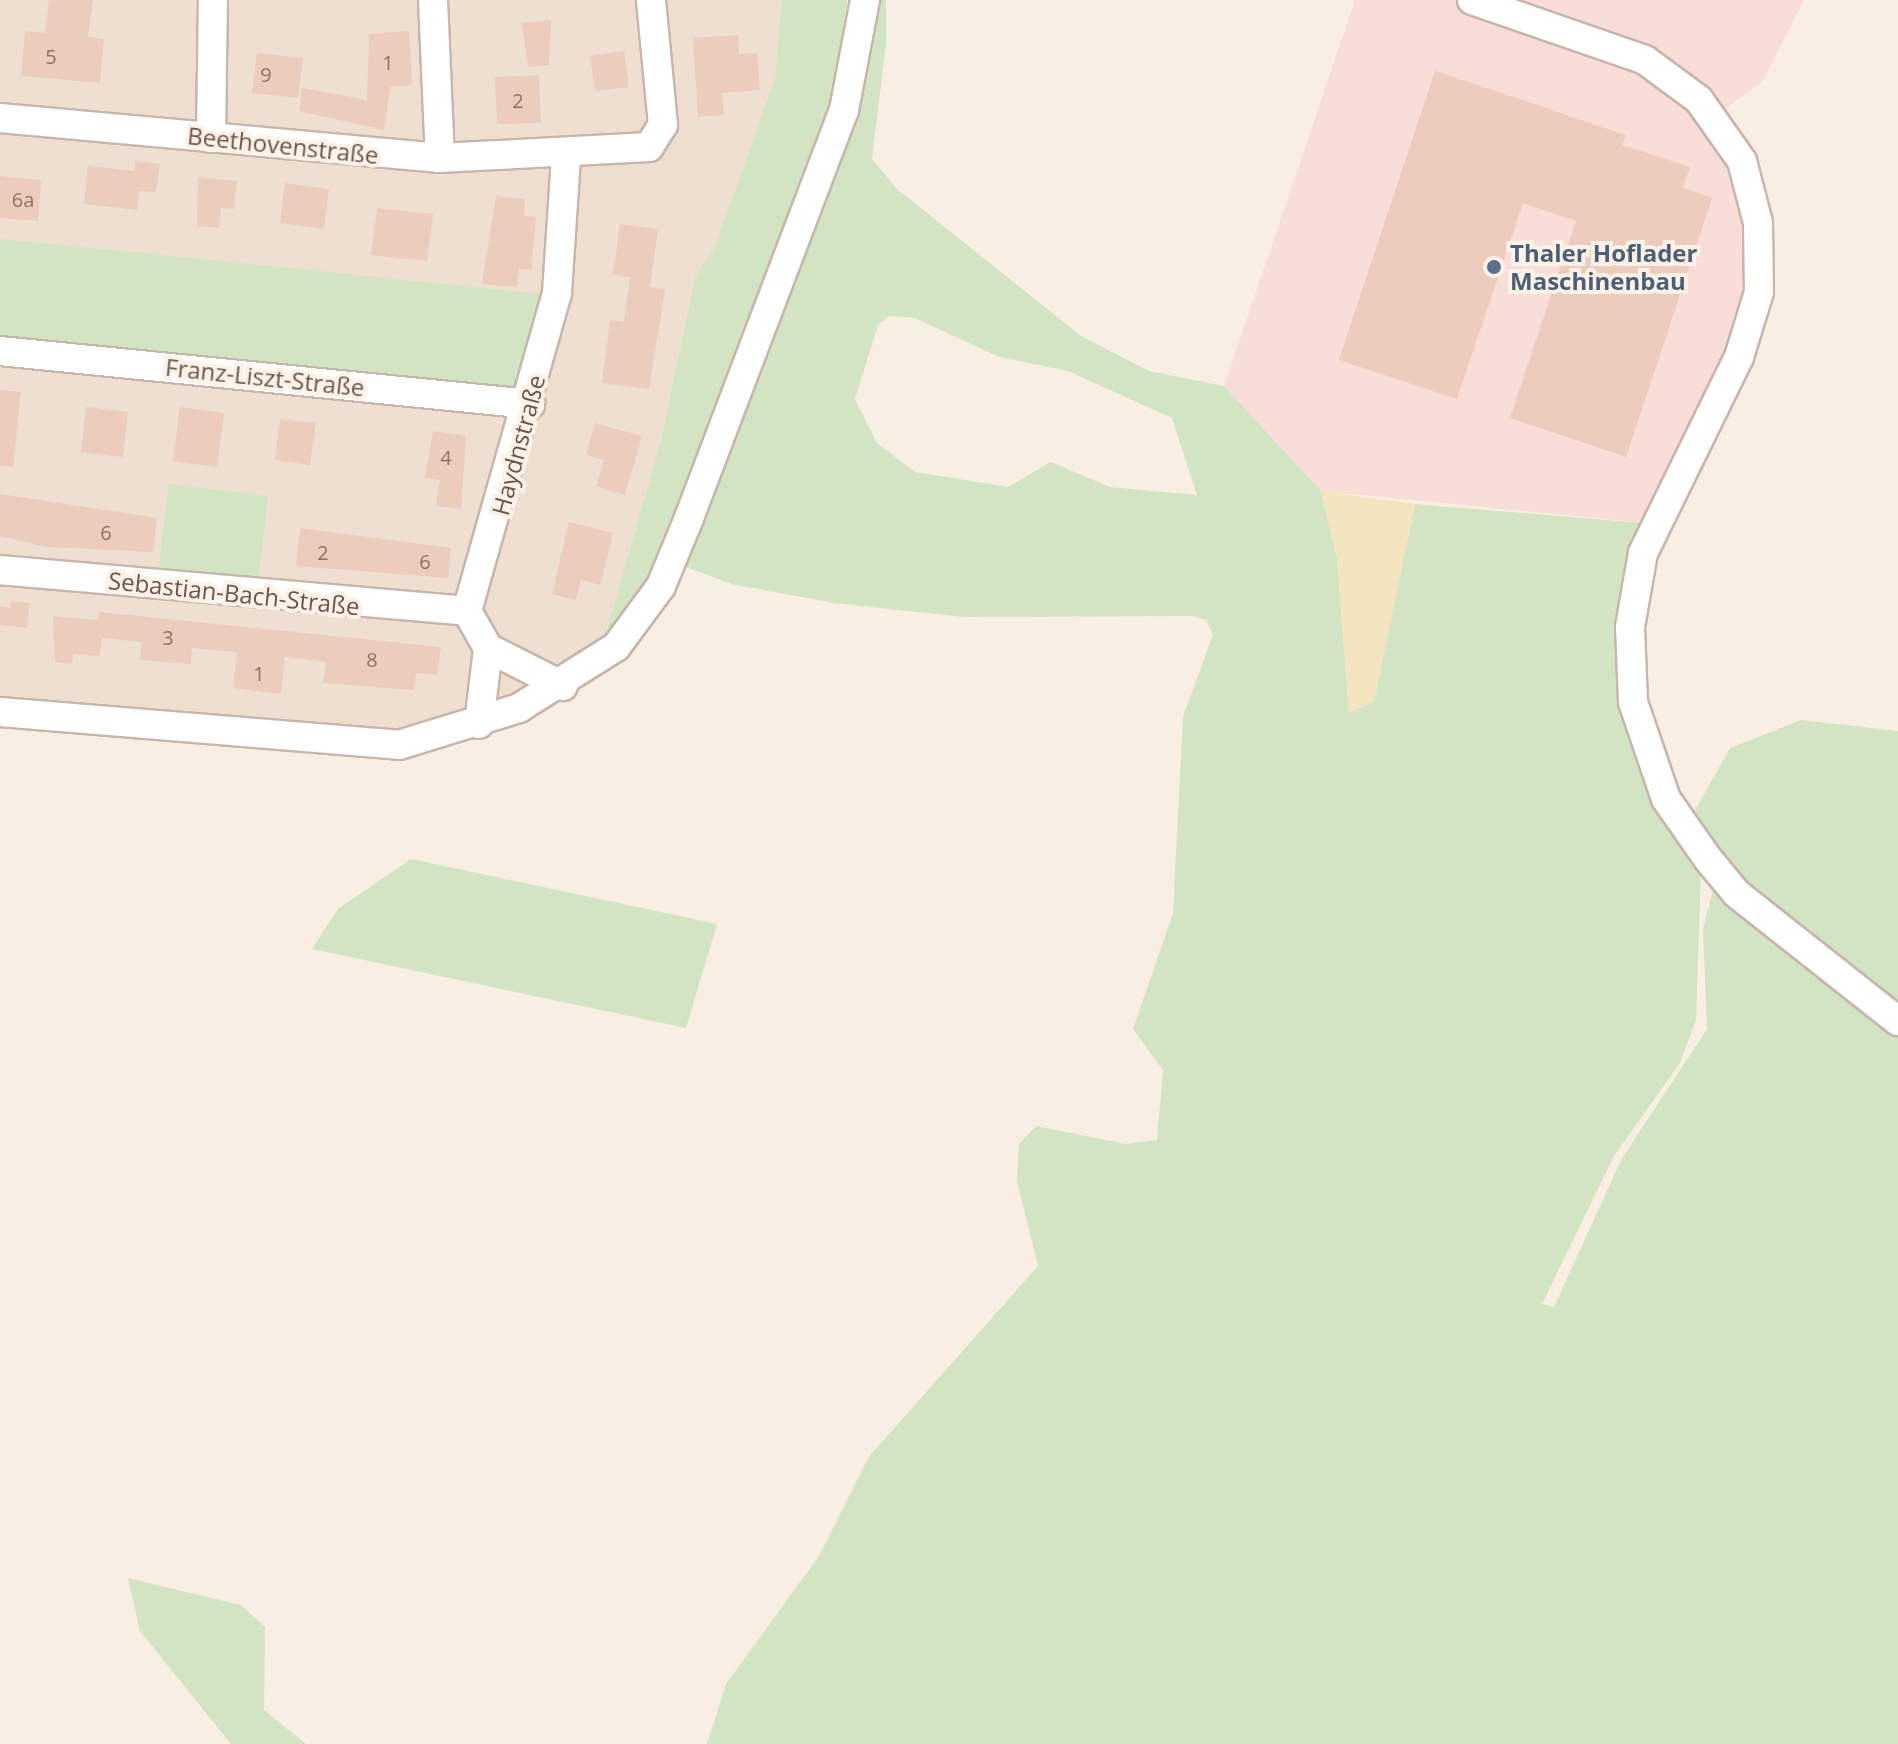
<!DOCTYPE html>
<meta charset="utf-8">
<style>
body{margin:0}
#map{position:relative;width:1898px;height:1744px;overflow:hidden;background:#f9eee2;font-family:"Open Sans",sans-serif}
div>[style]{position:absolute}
.residential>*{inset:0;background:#efdfd1}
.commercial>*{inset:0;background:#f8ded7}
.green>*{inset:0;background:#d3e4c3}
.sand>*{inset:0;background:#f4e5c0}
.building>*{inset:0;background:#ebccbd}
.roads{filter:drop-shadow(2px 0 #c8b5ab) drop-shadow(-2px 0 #c8b5ab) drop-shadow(0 2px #c8b5ab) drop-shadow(0 -2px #c8b5ab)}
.minor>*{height:28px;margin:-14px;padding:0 14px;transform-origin:14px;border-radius:14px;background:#fff}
.dots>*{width:22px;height:22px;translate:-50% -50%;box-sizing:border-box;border:4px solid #fcf2e7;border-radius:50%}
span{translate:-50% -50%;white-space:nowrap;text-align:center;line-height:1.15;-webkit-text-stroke:8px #fcf2e7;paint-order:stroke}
.number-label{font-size:20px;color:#8c7368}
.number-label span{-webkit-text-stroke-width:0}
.street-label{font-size:24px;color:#6d554c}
.service-label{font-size:24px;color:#4e5e75;font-weight:700}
.left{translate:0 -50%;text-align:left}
</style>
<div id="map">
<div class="residential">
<i style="clip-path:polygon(0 0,788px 0,775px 78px,715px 248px,695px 277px,661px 440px,606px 633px,585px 654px,539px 687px,406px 738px,0 704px)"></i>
</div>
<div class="commercial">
<i style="clip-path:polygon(1355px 0,1804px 0,1762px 82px,1724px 110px,1753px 157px,1771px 252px,1664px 525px,1321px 491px,1224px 386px)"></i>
</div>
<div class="green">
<i style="clip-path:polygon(782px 0,847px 0,833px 101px,645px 587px,606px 633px,661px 440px,695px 277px,715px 247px,775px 78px)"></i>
<i style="clip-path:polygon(evenodd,878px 0,886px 0,886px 44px,872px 159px,897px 189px,1081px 336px,1149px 371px,1224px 386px,1321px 491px,1337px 557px,1349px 713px,1374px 701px,1415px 504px,1642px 523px,1619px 646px,1701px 871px,1696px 1020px,1680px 1063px,1614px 1156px,1542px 1304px,1554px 1307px,1621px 1160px,1707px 1029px,1703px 929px,1720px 863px,1693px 814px,1730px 748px,1801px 720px,1898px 731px,1898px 1744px,707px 1744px,726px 1684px,819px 1556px,868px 1458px,1038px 1266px,1017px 1182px,1019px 1144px,1036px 1126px,1126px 1144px,1157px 1140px,1163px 1070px,1133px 1029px,1173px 913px,1183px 717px,1213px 634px,1206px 620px,1193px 616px,963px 617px,834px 603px,731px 584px,686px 567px,842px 156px,869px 66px,878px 0,889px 316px,915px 318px,999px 357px,1068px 371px,1172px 418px,1197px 495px,1110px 487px,1051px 462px,1008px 487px,915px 472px,877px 443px,855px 399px,878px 325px,889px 316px)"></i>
<i style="clip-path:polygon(0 239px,144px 253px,542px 294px,519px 387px,133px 353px,0 338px)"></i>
<i style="clip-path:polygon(169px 484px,268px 496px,258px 583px,158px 571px)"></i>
<i style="clip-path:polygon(411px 859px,717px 924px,686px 1028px,312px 949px,338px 909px)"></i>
<i style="clip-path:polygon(128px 1578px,241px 1605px,265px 1627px,264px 1710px,306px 1744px,231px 1744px,140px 1631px)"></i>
</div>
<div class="sand">
<i style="clip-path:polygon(1321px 491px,1415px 504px,1374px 701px,1349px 713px,1337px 557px)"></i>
</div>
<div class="building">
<i style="clip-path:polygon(49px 0,93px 0,88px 37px,104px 39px,100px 83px,21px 76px,25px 31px,45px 33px)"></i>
<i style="clip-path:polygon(551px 20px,549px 65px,528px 67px,522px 23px)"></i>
<i style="clip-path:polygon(409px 31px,412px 85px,390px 87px,384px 130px,299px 111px,302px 88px,367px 100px,369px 34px)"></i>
<i style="clip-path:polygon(738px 35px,739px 54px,757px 53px,760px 90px,722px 93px,724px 115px,698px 117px,693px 38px)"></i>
<i style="clip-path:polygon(624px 51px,629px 87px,595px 91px,590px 56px)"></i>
<i style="clip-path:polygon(257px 53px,303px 58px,298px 98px,252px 93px)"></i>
<i style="clip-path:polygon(1435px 71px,1626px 135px,1622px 145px,1690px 167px,1683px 188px,1712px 198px,1626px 457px,1510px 418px,1576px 221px,1523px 203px,1457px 399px,1339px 360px)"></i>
<i style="clip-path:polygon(539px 75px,541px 123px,497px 124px,495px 77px)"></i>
<i style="clip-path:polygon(135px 161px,160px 164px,156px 192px,139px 191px,137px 210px,84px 204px,88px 166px,135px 171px)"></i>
<i style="clip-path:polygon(0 176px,41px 180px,38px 221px,0 218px)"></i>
<i style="clip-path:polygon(198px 177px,237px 181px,234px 209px,221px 208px,219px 228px,197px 226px)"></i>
<i style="clip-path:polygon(285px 183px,329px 189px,324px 229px,280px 223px)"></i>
<i style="clip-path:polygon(496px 196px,525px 199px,524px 216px,536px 217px,531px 270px,519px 269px,517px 287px,482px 284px)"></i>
<i style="clip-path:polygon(377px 208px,433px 214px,427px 261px,371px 255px)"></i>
<i style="clip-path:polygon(620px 224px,658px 229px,650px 287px,665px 289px,649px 389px,602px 383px,610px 320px,624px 322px,630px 277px,613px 275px)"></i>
<i style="clip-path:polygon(0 390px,21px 392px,13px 467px,0 466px)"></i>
<i style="clip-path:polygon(86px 407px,128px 412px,123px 457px,81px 452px)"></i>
<i style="clip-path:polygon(180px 407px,224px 413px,217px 467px,173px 461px)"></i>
<i style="clip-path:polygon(280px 419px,316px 423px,310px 465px,275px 460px)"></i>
<i style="clip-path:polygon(595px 423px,642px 436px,625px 495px,596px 486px,604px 460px,586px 455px)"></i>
<i style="clip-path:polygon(433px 431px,466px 436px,461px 509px,436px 506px,440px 480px,425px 478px)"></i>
<i style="clip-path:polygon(0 494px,157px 518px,153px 552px,46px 547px,0 536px)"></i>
<i style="clip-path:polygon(569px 522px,613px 533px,600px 585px,581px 580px,576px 600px,552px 594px)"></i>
<i style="clip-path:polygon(300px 528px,451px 548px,448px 578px,296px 566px)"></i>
<i style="clip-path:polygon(11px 601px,30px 603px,27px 628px,0 625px,0 607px,10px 608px)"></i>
<i style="clip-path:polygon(99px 612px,441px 647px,437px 675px,416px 673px,414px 690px,323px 683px,326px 662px,285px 657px,281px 694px,233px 688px,237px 652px,192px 648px,191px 664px,140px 660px,142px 642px,102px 638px,100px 656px,73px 654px,72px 664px,55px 662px,53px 616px,98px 620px)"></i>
</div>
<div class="roads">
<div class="minor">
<i style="left:433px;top:0;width:158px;rotate:87.5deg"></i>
<i style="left:1472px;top:0;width:183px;rotate:19.1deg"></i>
<i style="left:1645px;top:60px;width:67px;rotate:36.5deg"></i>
<i style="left:1699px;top:100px;width:75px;rotate:54.8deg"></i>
<i style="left:1742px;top:161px;width:64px;rotate:75.5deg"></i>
<i style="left:1758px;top:223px;width:69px;rotate:89.2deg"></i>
<i style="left:1759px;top:292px;width:68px;rotate:107.1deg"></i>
<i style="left:1739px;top:357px;width:218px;rotate:116.1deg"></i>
<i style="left:1643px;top:553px;width:75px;rotate:100deg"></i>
<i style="left:1630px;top:627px;width:75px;rotate:87.7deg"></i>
<i style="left:1633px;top:702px;width:102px;rotate:71.2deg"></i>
<i style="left:1666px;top:799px;width:73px;rotate:55deg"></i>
<i style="left:1708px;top:859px;width:45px;rotate:50.4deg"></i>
<i style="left:1737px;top:894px;width:205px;rotate:38.3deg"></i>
<i style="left:0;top:118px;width:442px;rotate:5.2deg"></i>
<i style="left:440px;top:158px;width:209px;rotate:-3deg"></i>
<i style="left:649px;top:147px;width:26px;rotate:-58deg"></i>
<i style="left:663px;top:125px;width:126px;rotate:-95.5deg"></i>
<i style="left:211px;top:138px;width:138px;rotate:-89.2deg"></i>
<i style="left:0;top:351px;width:533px;rotate:5.71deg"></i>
<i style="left:0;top:570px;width:469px;rotate:5deg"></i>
<i style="left:488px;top:648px;width:84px;rotate:26.9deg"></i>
<i style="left:0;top:712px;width:400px;rotate:4.7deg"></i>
<i style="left:399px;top:745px;width:126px;rotate:-17.1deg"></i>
<i style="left:519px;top:708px;width:115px;rotate:-32.2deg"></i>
<i style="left:616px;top:647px;width:76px;rotate:-53.6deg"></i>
<i style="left:661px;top:586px;width:74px;rotate:-67.6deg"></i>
<i style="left:689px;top:518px;width:436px;rotate:-69.2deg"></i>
<i style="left:844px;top:110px;width:112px;rotate:-79.2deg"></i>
<i style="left:479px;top:724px;width:77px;rotate:-83.2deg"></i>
<i style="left:488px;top:648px;width:43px;rotate:-119.6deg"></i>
<i style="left:467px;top:611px;width:330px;rotate:-74.2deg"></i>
<i style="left:557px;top:293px;width:137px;rotate:-86.2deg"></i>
</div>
</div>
<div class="dots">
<i style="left:1494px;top:267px;background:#5c6f8a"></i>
</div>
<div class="number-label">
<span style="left:51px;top:56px">5</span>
<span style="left:388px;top:62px">1</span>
<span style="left:266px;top:74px">9</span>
<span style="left:518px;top:100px">2</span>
<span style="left:23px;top:199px">6a</span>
<span style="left:446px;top:457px">4</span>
<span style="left:106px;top:532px">6</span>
<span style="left:323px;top:552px">2</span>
<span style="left:425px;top:561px">6</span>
<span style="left:168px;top:637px">3</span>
<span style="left:372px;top:659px">8</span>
<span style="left:259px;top:673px">1</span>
</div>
<div class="street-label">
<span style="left:283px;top:145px;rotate:6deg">Beethovenstraße</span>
<span style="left:265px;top:377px;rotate:6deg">Franz-Liszt-Straße</span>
<span style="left:518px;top:445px;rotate:-75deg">Haydnstraße</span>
<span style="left:234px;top:593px;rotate:6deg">Sebastian-Bach-Straße</span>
</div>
<div class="service-label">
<span class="left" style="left:1510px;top:267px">Thaler Hoflader<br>Maschinenbau</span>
</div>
</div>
